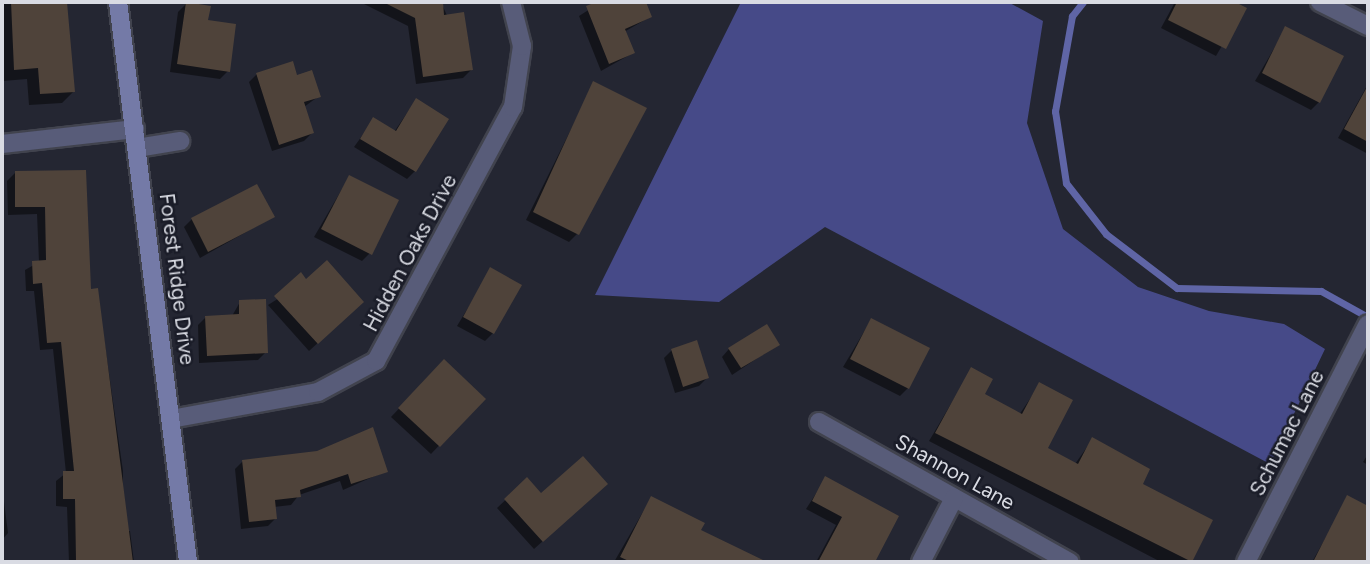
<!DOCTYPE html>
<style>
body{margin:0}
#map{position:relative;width:1370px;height:564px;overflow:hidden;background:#242632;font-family:Figtree,sans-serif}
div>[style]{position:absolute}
.forest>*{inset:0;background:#464a88}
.shadow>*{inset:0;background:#0007}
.stream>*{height:7px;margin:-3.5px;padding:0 3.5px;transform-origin:3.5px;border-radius:3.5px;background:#5f65a6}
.building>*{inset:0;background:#4f433a}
.roads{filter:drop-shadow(2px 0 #41434e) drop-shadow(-2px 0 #41434e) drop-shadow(0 2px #41434e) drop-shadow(0 -2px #41434e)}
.minor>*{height:18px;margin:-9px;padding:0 9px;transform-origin:9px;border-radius:9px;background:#585c79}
.secondary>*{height:18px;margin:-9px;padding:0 9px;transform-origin:9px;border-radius:9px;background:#747aa7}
span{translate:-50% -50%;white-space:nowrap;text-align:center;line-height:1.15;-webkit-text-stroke:5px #1a1c28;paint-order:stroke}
.street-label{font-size:21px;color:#d9dbe3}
.frame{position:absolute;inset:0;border:4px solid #d9dbe3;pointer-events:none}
</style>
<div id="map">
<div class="forest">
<i style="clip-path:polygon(741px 2px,1008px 2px,1043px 21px,1027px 123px,1063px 229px,1138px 287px,1209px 311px,1284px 324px,1325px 349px,1270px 464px,825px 227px,719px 302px,595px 295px)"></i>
</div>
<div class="shadow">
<i style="clip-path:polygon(2px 2px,64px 2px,74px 91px,62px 103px,29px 105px,27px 79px,3px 81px)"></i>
<i style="clip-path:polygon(360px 2px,441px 2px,471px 70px,463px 78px,416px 84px,408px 26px)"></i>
<i style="clip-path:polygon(601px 2px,644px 2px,650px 17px,624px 32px,633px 53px,601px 71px,579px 16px)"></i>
<i style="clip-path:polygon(1175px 2px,1231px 2px,1244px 8px,1216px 56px,1161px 28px)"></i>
<i style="clip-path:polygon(186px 4px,228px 71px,220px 79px,170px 72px,178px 12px)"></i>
<i style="clip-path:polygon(1286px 28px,1319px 102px,1311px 110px,1255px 81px)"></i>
<i style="clip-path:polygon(257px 74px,296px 77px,319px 96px,304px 107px,312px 133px,304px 141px,272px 151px,249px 82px)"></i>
<i style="clip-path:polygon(594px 83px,577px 234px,569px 242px,526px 220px)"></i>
<i style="clip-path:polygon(1368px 84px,1368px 154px,1338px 138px)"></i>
<i style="clip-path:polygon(416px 100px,415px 171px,407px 179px,354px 147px,374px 119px,394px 132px)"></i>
<i style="clip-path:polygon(84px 172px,89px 291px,97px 290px,123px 471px,123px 531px,130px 531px,134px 562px,69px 562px,67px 507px,56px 506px,56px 481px,66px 473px,53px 349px,40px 350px,34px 291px,26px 291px,25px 270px,39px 262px,37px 214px,8px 215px,7px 181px,15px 173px)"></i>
<i style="clip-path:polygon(349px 177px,370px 253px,362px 261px,314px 237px)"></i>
<i style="clip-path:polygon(273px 217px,200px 258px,184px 227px,192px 219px)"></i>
<i style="clip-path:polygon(491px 270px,493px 333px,485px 341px,457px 326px)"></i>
<i style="clip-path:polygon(306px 281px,354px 310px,309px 351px,268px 305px)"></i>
<i style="clip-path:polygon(240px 302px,266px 352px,258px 360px,199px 363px,198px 325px,206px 317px,232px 316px)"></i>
<i style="clip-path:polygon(871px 320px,908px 388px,900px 396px,843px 367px)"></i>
<i style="clip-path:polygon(777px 345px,732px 375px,722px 357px,729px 349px)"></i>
<i style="clip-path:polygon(672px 350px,707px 378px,699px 386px,675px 393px,664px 358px)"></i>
<i style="clip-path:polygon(444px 361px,483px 399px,431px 454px,391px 417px)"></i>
<i style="clip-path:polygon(971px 370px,983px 395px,1019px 415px,1040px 384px,1046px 449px,1075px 464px,1092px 440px,1140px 485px,1211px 521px,1190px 562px,1161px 562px,929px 441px)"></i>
<i style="clip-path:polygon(1368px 454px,1368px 465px,1363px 462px)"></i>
<i style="clip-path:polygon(243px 461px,386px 471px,343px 490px,340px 481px,299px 495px,291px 505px,274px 507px,276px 518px,268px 526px,241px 529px,235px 469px)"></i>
<i style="clip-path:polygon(826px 478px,897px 516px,873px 562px,816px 562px,836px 525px,806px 509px)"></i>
<i style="clip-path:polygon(527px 480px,541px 496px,598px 492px,534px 549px,497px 508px)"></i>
<i style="clip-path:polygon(2px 486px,8px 533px,2px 540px)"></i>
<i style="clip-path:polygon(651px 498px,699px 531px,763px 562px,614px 562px)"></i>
<i style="clip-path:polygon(1348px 498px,1368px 508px,1368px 562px,1312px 562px)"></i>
</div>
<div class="stream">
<i style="left:1083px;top:2px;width:18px;rotate:128deg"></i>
<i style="left:1072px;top:16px;width:97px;rotate:100.1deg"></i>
<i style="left:1055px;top:111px;width:73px;rotate:81.3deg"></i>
<i style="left:1066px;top:183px;width:65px;rotate:51.9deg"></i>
<i style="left:1106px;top:234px;width:89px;rotate:37.3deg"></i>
<i style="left:1177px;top:288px;width:144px;rotate:1.2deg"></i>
<i style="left:1321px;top:291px;width:54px;rotate:29deg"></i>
</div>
<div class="building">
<i style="clip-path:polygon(11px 2px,67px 2px,75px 92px,40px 94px,38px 68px,14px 70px)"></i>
<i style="clip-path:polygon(186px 2px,211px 6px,208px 20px,236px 24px,230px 72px,177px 64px)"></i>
<i style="clip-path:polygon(383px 2px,443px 2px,444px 15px,464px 12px,473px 70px,423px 77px,415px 18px)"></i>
<i style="clip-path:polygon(596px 2px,646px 2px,652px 17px,625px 29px,635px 53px,609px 64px,586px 6px)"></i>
<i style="clip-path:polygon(1177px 2px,1235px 2px,1247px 8px,1226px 49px,1168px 20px)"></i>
<i style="clip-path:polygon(1285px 26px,1344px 56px,1320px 103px,1262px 73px)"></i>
<i style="clip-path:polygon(293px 61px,297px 75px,312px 70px,321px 97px,304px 102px,314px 133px,279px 145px,256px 73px)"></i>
<i style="clip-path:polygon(593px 81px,647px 108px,579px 235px,533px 212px)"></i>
<i style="clip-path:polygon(1368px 85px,1368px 142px,1344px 129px)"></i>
<i style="clip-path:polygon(416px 98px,449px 119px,416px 172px,360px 139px,373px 117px,396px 131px)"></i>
<i style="clip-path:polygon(86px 170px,91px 289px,98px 288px,133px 562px,76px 562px,75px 499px,63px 499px,63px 471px,74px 471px,61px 342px,47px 343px,42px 283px,33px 284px,32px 261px,46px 260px,45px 207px,15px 207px,15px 171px)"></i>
<i style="clip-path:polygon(349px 175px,399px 200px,372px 255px,321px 229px)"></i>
<i style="clip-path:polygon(257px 184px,275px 217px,208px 252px,191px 218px)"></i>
<i style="clip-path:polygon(327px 260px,364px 302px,318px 344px,274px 296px,301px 272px,306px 279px)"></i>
<i style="clip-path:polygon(490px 267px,522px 285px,494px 334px,463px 317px)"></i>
<i style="clip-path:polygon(266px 299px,268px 353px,207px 356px,205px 316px,239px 314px,239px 300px)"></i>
<i style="clip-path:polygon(871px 318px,930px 348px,909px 389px,850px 359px)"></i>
<i style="clip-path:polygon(767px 324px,780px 345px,741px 368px,728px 348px)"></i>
<i style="clip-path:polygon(697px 340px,709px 378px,683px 387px,671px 349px)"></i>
<i style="clip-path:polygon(444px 359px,486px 399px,440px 447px,398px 408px)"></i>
<i style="clip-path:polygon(971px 367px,993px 379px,985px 394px,1022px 414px,1039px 382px,1073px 400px,1048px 448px,1078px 464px,1092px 437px,1150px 469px,1143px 484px,1213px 520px,1192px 562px,935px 433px)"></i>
<i style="clip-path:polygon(373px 427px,388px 472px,351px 484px,348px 474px,300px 490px,301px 497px,275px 500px,277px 519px,249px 522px,242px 460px,317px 451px)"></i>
<i style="clip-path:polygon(583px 456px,608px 484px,543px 542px,504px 499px,527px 477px,541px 493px)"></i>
<i style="clip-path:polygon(825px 476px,899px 516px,875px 562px,818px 562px,842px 517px,812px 501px)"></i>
<i style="clip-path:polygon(1347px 495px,1368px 506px,1368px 562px,1313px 562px)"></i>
<i style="clip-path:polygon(651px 496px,705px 523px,701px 530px,767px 562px,631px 562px,620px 557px)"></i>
</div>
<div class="roads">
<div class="minor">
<i style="left:1320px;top:2px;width:54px;rotate:26.6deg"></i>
<i style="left:2px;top:144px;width:134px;rotate:-6.4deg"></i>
<i style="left:137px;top:148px;width:44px;rotate:-9.2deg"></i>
<i style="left:171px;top:419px;width:149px;rotate:-10.4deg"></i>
<i style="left:318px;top:392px;width:66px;rotate:-28.1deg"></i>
<i style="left:376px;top:361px;width:289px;rotate:-61.7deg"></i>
<i style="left:513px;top:107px;width:62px;rotate:-81.6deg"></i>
<i style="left:522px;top:46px;width:45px;rotate:-104deg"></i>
<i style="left:819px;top:422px;width:287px;rotate:29.2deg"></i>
<i style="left:921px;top:562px;width:72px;rotate:-62.7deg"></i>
<i style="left:1246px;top:562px;width:267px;rotate:-62.9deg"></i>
</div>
<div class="secondary">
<i style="left:118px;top:2px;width:564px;rotate:82.87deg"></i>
</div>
</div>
<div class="street-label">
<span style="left:410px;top:253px;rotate:-62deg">Hidden Oaks Drive</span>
<span style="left:177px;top:279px;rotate:83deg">Forest Ridge Drive</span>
<span style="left:1287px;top:433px;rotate:-63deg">Schumac Lane</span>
<span style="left:955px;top:472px;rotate:29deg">Shannon Lane</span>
</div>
<div class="frame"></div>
</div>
